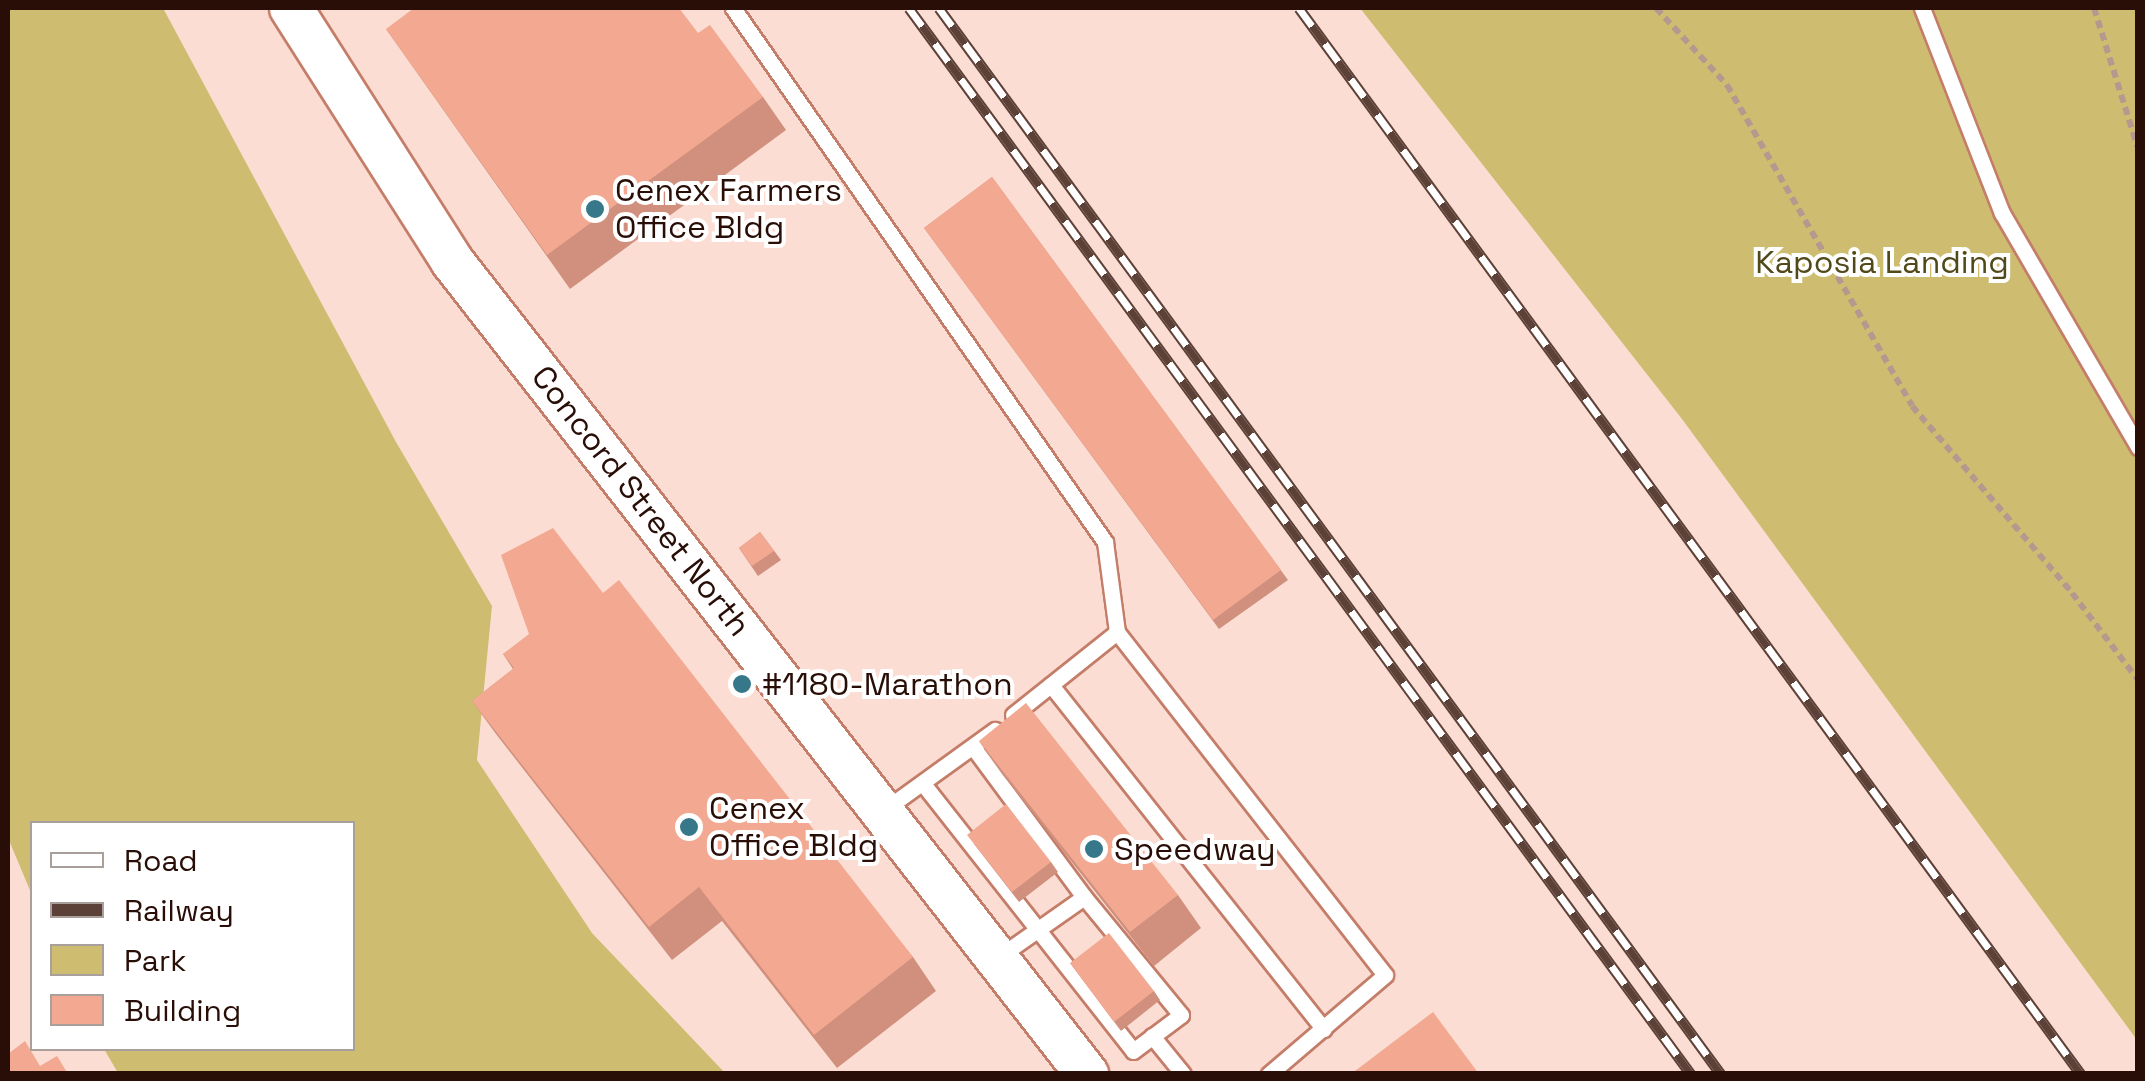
<!DOCTYPE html>
<style>
body{margin:0}
#map{position:relative;width:2145px;height:1081px;overflow:hidden;background:#fcddd3;font-family:"Space Grotesk",sans-serif}
div>[style]{position:absolute}
.green>*{inset:0;background:#cebd71}
.path>*{height:6px;margin-top:-3px;transform-origin:0;background:repeating-linear-gradient(90deg,#b5988e 0 8px,transparent 0 13px)}
.roads{filter:drop-shadow(2px 0 #c47d68) drop-shadow(-2px 0 #c47d68) drop-shadow(0 2px #c47d68) drop-shadow(0 -2px #c47d68)}
.lane>*{height:15px;margin:-7.5px;padding:0 7.5px;transform-origin:7.5px;border-radius:7.5px;background:#fff}
.secondary>*{height:42px;margin:-21px;padding:0 21px;transform-origin:21px;border-radius:21px;background:#fff}
.rail>*{height:11px;margin-top:-5.5px;transform-origin:0;background:repeating-linear-gradient(90deg,#fff 0 22px,#5c4138 0 44px);box-sizing:border-box;border-block:2px solid #5c4138}
.wall>*{inset:0;background:#d0907d}
.building>*{inset:0;background:#f2a891}
.dots>*{width:28px;height:28px;translate:-50% -50%;box-sizing:border-box;border:5px solid #fff;border-radius:50%}
span{translate:-50% -50%;white-space:nowrap;text-align:center;line-height:1.15;-webkit-text-stroke:8px #fff;paint-order:stroke}
.poi-label{font-size:32px;color:#280e06}
.left{translate:0 -50%;text-align:left}
.park-label{font-size:32px;color:#52491b}
.street-label{font-size:32px;color:#280e06}
.frame{position:absolute;inset:0;border:10px solid #280e06;pointer-events:none}
.legend{position:absolute;left:30px;top:821px;width:325px;height:230px;box-sizing:border-box;background:#fff;border:2px solid #a99f9b;margin:0;padding:12px 18px;list-style:none;font-size:30px;color:#280e06}
.legend li{display:flex;align-items:center;gap:20px;height:50px}
.legend b{width:50px;border:2px solid #a99f9b}
</style>
<div id="map">
<div class="green">
<i style="clip-path:polygon(8px 8px,163px 8px,396px 442px,492px 606px,477px 760px,592px 933px,725px 1073px,118px 1073px,104px 1049px,352px 1048px,352px 824px,32px 824px,32px 895px,8px 838px)"></i>
<i style="clip-path:polygon(1360px 8px,2137px 8px,2137px 1040px,1682px 419px)"></i>
</div>
<div class="path">
<i style="left:1656px;top:8px;width:105px;rotate:47.3deg"></i>
<i style="left:1727px;top:85px;width:370px;rotate:60deg"></i>
<i style="left:1912px;top:406px;width:246px;rotate:49.4deg"></i>
<i style="left:2072px;top:593px;width:109px;rotate:52.8deg"></i>
<i style="left:2094px;top:8px;width:147px;rotate:72.6deg"></i>
</div>
<div class="roads">
<div class="lane">
<i style="left:733px;top:8px;width:651px;rotate:55.14deg"></i>
<i style="left:1105px;top:542px;width:91px;rotate:82.4deg"></i>
<i style="left:1117px;top:632px;width:133px;rotate:141.4deg"></i>
<i style="left:1922px;top:8px;width:220px;rotate:68.7deg"></i>
<i style="left:2002px;top:213px;width:271px;rotate:59.8deg"></i>
<i style="left:1117px;top:632px;width:435px;rotate:52deg"></i>
<i style="left:1385px;top:975px;width:153px;rotate:139.5deg"></i>
<i style="left:1051px;top:685px;width:439px;rotate:51.6deg"></i>
<i style="left:973px;top:747px;width:187px;rotate:53.5deg"></i>
<i style="left:1084px;top:897px;width:103px;rotate:144.9deg"></i>
<i style="left:924px;top:785px;width:338px;rotate:51.8deg"></i>
<i style="left:1133px;top:1051px;width:60px;rotate:-36.9deg"></i>
<i style="left:1181px;top:1015px;width:153px;rotate:-129.4deg"></i>
<i style="left:884px;top:810px;width:137px;rotate:-35.8deg"></i>
<i style="left:1152px;top:1036px;width:49px;rotate:50.8deg"></i>
</div>
<div class="secondary">
<i style="left:291px;top:8px;width:300px;rotate:57.5deg"></i>
<i style="left:452px;top:261px;width:1032px;rotate:52.01deg"></i>
</div>
</div>
<div class="rail">
<i style="left:909px;top:8px;width:1322px;rotate:53.74deg"></i>
<i style="left:939px;top:8px;width:1322px;rotate:53.74deg"></i>
<i style="left:1299px;top:8px;width:1322px;rotate:53.74deg"></i>
</div>
<div class="wall">
<i style="clip-path:polygon(386px 29px,698px 33px,763px 97px,786px 130px,570px 289px)"></i>
<i style="clip-path:polygon(992px 177px,1288px 580px,1219px 629px,924px 228px)"></i>
<i style="clip-path:polygon(760px 532px,781px 560px,758px 576px,739px 548px)"></i>
<i style="clip-path:polygon(603px 593px,913px 957px,936px 991px,837px 1068px,722px 921px,672px 960px,496px 734px,472px 701px,513px 669px,503px 654px)"></i>
<i style="clip-path:polygon(979px 741px,1178px 895px,1201px 928px,1154px 966px,1002px 774px)"></i>
<i style="clip-path:polygon(974px 844px,1051px 862px,1058px 872px,1019px 902px)"></i>
<i style="clip-path:polygon(1070px 963px,1154px 991px,1160px 1000px,1121px 1031px)"></i>
</div>
<div class="building">
<i style="clip-path:polygon(414px 8px,679px 8px,698px 33px,710px 25px,763px 97px,547px 255px,386px 29px)"></i>
<i style="clip-path:polygon(992px 177px,1281px 570px,1213px 620px,924px 228px)"></i>
<i style="clip-path:polygon(553px 528px,603px 593px,619px 580px,913px 957px,814px 1035px,699px 887px,649px 927px,472px 701px,514px 668px,503px 654px,529px 634px,501px 555px)"></i>
<i style="clip-path:polygon(760px 532px,774px 551px,752px 566px,739px 548px)"></i>
<i style="clip-path:polygon(1026px 703px,1178px 895px,1130px 932px,979px 741px)"></i>
<i style="clip-path:polygon(1006px 804px,1051px 862px,1012px 892px,967px 835px)"></i>
<i style="clip-path:polygon(1109px 933px,1154px 991px,1114px 1022px,1070px 963px)"></i>
<i style="clip-path:polygon(1433px 1012px,1479px 1074px,1351px 1074px)"></i>
<i style="clip-path:polygon(25px 1041px,40px 1066px,57px 1056px,68px 1074px,8px 1074px,8px 1054px)"></i>
</div>
<div class="dots">
<i style="left:595px;top:209px;background:#36788a"></i>
<i style="left:742px;top:684px;background:#36788a"></i>
<i style="left:689px;top:827px;background:#36788a"></i>
<i style="left:1094px;top:849px;background:#36788a"></i>
</div>
<div class="poi-label">
<span class="left" style="left:615px;top:209px">Cenex Farmers<br>Office Bldg</span>
<span class="left" style="left:762px;top:684px">#1180-Marathon</span>
<span class="left" style="left:709px;top:827px">Cenex<br>Office Bldg</span>
<span class="left" style="left:1114px;top:849px">Speedway</span>
</div>
<div class="park-label">
<span style="left:1882px;top:262px">Kaposia Landing</span>
</div>
<div class="street-label">
<span style="left:641px;top:501px;rotate:52deg">Concord Street North</span>
</div>
<div class="frame"></div>
<ul class="legend">
<li><b style="height:12px;background:#fff"></b>Road</li>
<li><b style="height:12px;background:#5c4138"></b>Railway</li>
<li><b style="height:28px;background:#cebd71"></b>Park</li>
<li><b style="height:28px;background:#f2a891"></b>Building</li>
</ul>
</div>
